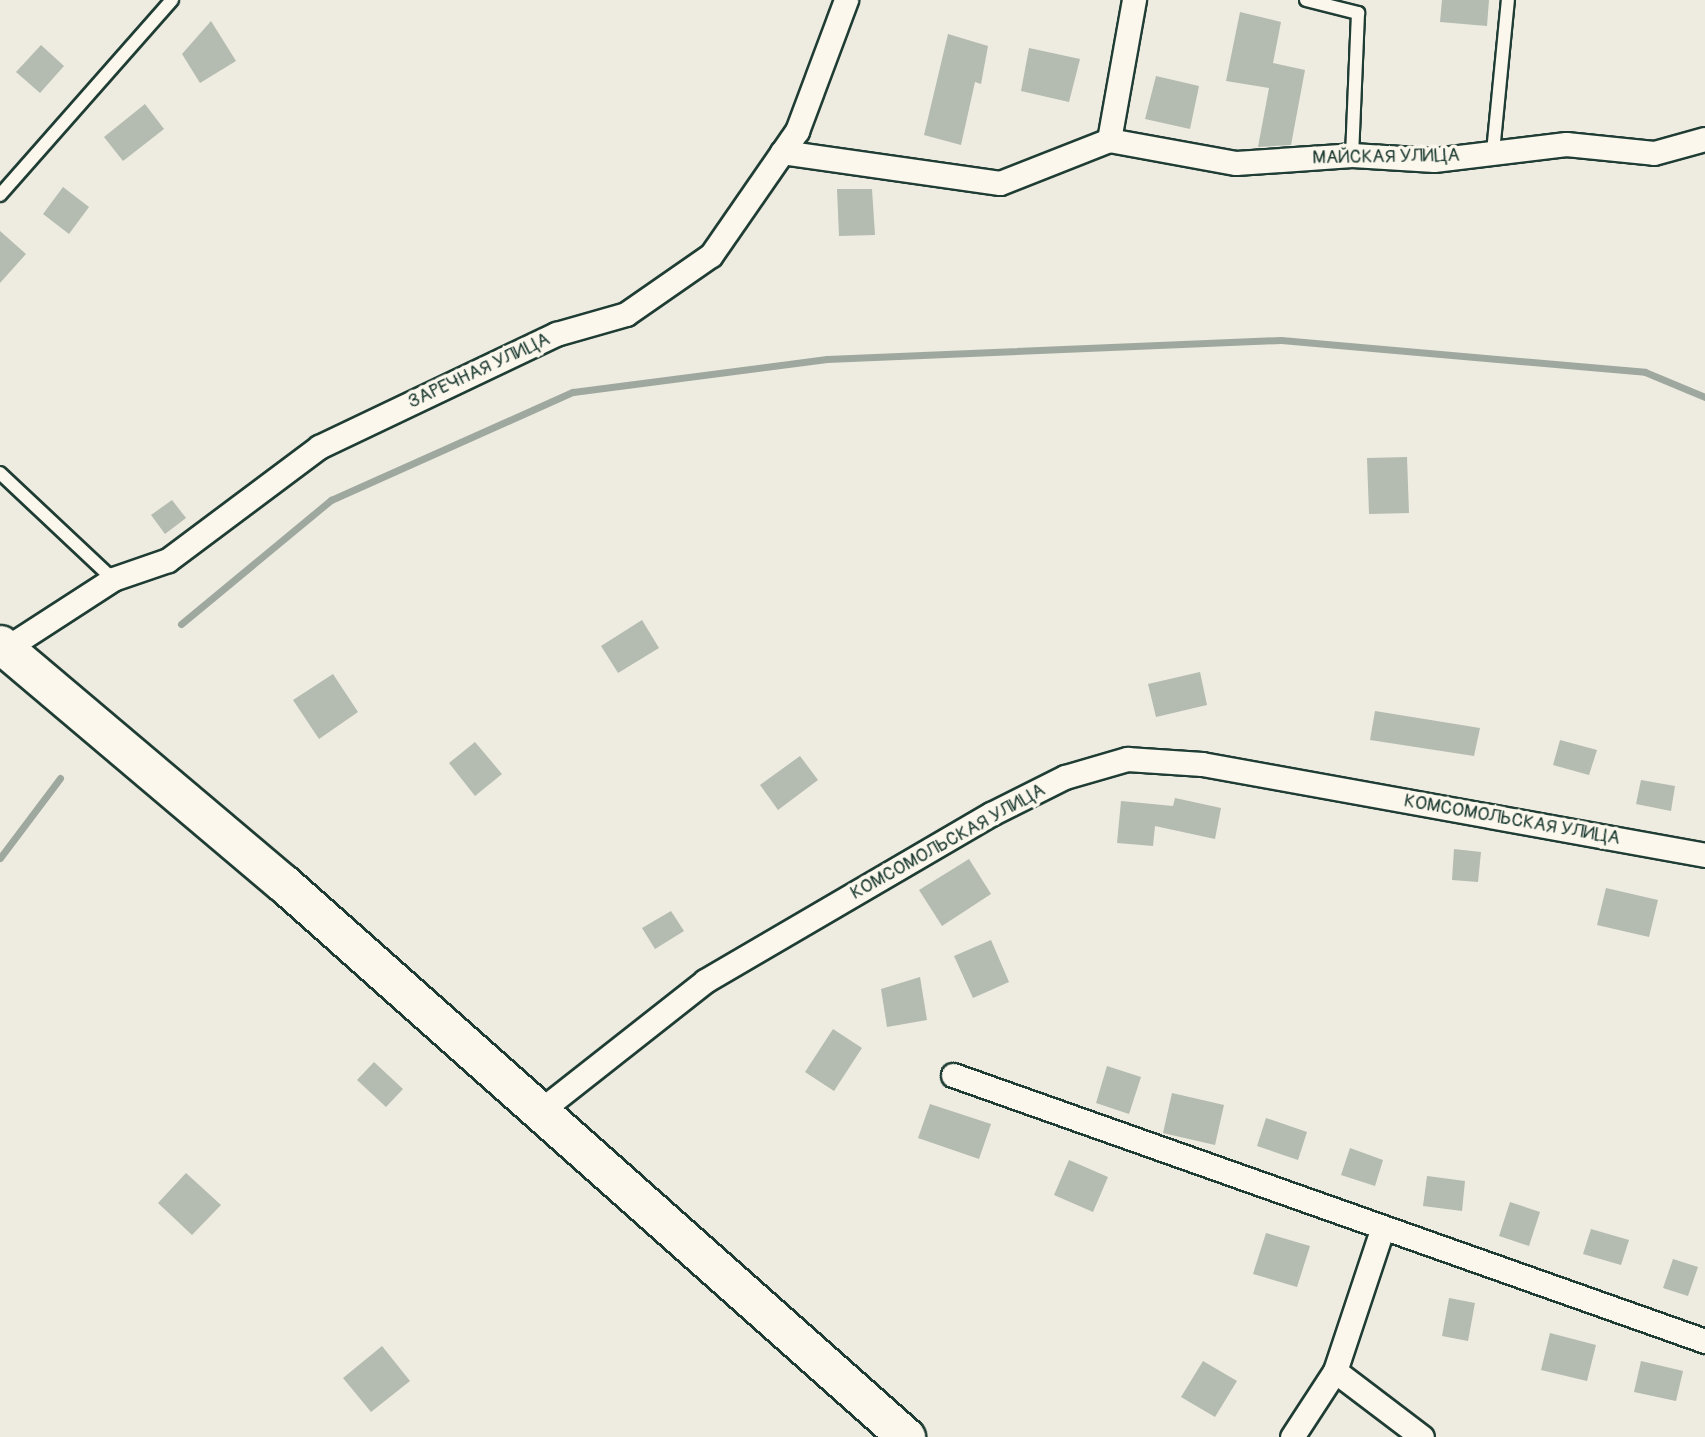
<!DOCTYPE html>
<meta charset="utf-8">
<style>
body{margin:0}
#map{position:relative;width:1705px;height:1437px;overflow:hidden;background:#eeece1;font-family:Pangolin,sans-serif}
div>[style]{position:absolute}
.stream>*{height:7px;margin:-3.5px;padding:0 3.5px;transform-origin:3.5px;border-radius:3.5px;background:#9fa89f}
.building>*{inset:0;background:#b4bbb0}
.roads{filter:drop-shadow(2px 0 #1f3d34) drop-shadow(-2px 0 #1f3d34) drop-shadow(0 2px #1f3d34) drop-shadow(0 -2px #1f3d34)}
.service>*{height:12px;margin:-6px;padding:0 6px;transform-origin:6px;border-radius:6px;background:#fbf7ec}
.minor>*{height:23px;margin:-11.5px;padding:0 11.5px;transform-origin:11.5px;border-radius:11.5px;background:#fbf7ec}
.primary>*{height:37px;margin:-18.5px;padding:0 18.5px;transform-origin:18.5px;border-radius:18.5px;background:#fbf7ec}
span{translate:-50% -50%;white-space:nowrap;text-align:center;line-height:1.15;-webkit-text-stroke:7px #fbf7ec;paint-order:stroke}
.street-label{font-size:19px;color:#1f3d34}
</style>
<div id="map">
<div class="stream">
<i style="left:181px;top:624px;width:195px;rotate:-39.6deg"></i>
<i style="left:331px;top:500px;width:265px;rotate:-24.1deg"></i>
<i style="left:573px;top:392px;width:256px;rotate:-7.4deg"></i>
<i style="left:827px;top:359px;width:454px;rotate:-2.4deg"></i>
<i style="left:1281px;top:340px;width:365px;rotate:5deg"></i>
<i style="left:1645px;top:372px;width:65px;rotate:22.6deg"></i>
<i style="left:0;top:858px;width:100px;rotate:-53.1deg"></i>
</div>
<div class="building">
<i style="clip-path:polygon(1442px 0,1489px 0,1487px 26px,1440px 22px)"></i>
<i style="clip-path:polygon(1240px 12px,1281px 22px,1273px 63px,1305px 70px,1291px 145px,1258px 147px,1269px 88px,1226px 81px)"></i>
<i style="clip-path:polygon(211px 21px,236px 61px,200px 83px,182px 54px)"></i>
<i style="clip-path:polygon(948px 34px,988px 46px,981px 84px,975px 82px,961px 145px,924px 135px)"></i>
<i style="clip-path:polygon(41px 45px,64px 66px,40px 93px,16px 72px)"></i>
<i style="clip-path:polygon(1029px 48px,1080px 59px,1069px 102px,1021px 91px)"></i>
<i style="clip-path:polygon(1156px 76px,1199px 86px,1190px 129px,1145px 119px)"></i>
<i style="clip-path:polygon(145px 104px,164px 129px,123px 161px,104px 137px)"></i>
<i style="clip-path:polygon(63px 187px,89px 207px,69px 234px,43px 214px)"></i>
<i style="clip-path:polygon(837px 189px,872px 189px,875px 235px,839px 236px)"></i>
<i style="clip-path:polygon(0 231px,26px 254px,0 283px)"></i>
<i style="clip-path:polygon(1407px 457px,1409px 513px,1369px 514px,1367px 458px)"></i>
<i style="clip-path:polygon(172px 500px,186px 518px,165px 534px,151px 515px)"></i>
<i style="clip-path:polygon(642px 620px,659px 648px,618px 673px,601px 646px)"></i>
<i style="clip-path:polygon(1200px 672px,1207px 705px,1156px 717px,1148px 684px)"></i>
<i style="clip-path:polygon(333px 674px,358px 712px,319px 739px,293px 700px)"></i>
<i style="clip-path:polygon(1375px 711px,1480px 728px,1474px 756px,1370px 740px)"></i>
<i style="clip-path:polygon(1560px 740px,1597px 750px,1589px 775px,1553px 765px)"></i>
<i style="clip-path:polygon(475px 742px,502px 774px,475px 796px,449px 763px)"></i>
<i style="clip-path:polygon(800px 756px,818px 780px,778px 810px,760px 785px)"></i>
<i style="clip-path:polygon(1641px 780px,1675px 786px,1671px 811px,1636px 804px)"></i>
<i style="clip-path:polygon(1175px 798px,1221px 808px,1215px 839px,1155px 826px,1153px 846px,1117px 843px,1121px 801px,1173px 806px)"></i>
<i style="clip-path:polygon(1454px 849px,1481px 852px,1478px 882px,1452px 880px)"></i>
<i style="clip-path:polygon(969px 859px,991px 894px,942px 926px,919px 890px)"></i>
<i style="clip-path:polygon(1606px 888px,1658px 900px,1649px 937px,1597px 925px)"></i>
<i style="clip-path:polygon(671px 911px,684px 931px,655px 949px,642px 928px)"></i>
<i style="clip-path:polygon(991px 940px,1009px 982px,973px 998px,954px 956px)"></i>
<i style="clip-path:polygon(920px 977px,927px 1020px,887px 1027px,881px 989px)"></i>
<i style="clip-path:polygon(833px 1029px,862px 1048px,834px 1091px,805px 1072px)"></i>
<i style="clip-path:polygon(374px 1062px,403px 1089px,386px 1107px,357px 1080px)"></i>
<i style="clip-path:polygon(1107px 1066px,1141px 1077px,1129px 1114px,1096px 1103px)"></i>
<i style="clip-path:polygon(1172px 1093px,1224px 1105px,1215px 1145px,1163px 1133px)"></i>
<i style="clip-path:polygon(930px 1104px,991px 1124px,979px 1159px,918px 1138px)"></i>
<i style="clip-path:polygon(1266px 1118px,1307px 1132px,1298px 1160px,1257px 1146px)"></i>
<i style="clip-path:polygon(1350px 1148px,1383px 1160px,1375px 1186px,1341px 1175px)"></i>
<i style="clip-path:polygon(1069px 1160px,1108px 1177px,1093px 1212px,1054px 1195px)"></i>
<i style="clip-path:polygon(186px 1173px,221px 1205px,192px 1235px,158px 1203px)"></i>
<i style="clip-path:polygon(1427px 1176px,1465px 1181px,1462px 1211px,1423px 1206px)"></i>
<i style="clip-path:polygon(1510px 1202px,1540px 1212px,1529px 1246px,1499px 1236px)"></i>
<i style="clip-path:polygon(1591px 1229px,1629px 1240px,1621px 1265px,1583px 1254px)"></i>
<i style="clip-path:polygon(1266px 1233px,1310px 1246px,1297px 1287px,1253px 1274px)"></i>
<i style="clip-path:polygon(1673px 1259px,1698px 1267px,1688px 1296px,1663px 1288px)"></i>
<i style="clip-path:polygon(1449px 1298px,1475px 1303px,1468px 1341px,1442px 1336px)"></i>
<i style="clip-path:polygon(1550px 1333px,1596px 1345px,1587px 1381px,1541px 1370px)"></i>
<i style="clip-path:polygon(382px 1346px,410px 1381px,371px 1412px,343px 1378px)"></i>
<i style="clip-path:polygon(1203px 1361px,1237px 1381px,1215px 1417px,1181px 1397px)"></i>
<i style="clip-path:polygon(1641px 1361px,1683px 1371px,1676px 1401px,1634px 1392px)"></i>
</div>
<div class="roads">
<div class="service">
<i style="left:1306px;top:0;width:54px;rotate:14deg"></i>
<i style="left:1358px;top:13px;width:142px;rotate:92.4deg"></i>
<i style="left:1493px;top:152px;width:153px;rotate:-84.4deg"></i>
<i style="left:0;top:195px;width:260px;rotate:-48.6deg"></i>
<i style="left:0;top:473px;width:155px;rotate:43.2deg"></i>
</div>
<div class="minor">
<i style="left:1109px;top:140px;width:142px;rotate:-79.9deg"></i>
<i style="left:782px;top:152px;width:220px;rotate:8.1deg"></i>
<i style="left:1000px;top:183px;width:117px;rotate:-21.5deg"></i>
<i style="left:1109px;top:140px;width:129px;rotate:10.3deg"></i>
<i style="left:1236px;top:163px;width:116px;rotate:-3.9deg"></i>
<i style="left:1352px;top:155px;width:82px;rotate:3.5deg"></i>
<i style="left:1434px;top:160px;width:133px;rotate:-6.9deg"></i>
<i style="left:1566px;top:144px;width:88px;rotate:5.8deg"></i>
<i style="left:1654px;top:153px;width:53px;rotate:-15.4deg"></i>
<i style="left:5px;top:649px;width:129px;rotate:-32.9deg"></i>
<i style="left:113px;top:579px;width:58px;rotate:-19.1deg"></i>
<i style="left:168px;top:560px;width:189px;rotate:-36.8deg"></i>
<i style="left:319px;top:447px;width:263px;rotate:-25.5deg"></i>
<i style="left:556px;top:334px;width:73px;rotate:-15.9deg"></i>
<i style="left:626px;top:314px;width:103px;rotate:-34.8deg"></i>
<i style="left:711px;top:255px;width:151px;rotate:-55.3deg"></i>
<i style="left:797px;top:131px;width:140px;rotate:-69.5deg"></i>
<i style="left:953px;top:1075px;width:798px;rotate:19.48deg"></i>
<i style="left:540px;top:1111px;width:210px;rotate:-38.2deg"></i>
<i style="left:705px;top:981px;width:331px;rotate:-30.3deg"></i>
<i style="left:991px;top:814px;width:83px;rotate:-26.6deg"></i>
<i style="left:1065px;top:777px;width:65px;rotate:-16.2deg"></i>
<i style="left:1127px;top:759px;width:75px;rotate:3.8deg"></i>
<i style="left:1202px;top:764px;width:511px;rotate:10.25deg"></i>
<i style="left:1335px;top:1371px;width:109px;rotate:37.2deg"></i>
<i style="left:1292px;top:1437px;width:79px;rotate:-56.9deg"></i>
<i style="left:1335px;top:1371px;width:149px;rotate:-71.6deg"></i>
</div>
<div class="primary">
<i style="left:0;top:644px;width:370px;rotate:40.2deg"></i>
<i style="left:283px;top:883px;width:834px;rotate:41.64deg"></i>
</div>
</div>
<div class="street-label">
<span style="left:1386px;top:157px;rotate:-1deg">МАЙСКАЯ УЛИЦА</span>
<span style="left:479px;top:371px;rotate:-25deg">ЗАРЕЧНАЯ УЛИЦА</span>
<span style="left:1512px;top:820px;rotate:10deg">КОМСОМОЛЬСКАЯ УЛИЦА</span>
<span style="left:948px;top:842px;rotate:-29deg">КОМСОМОЛЬСКАЯ УЛИЦА</span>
</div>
</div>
